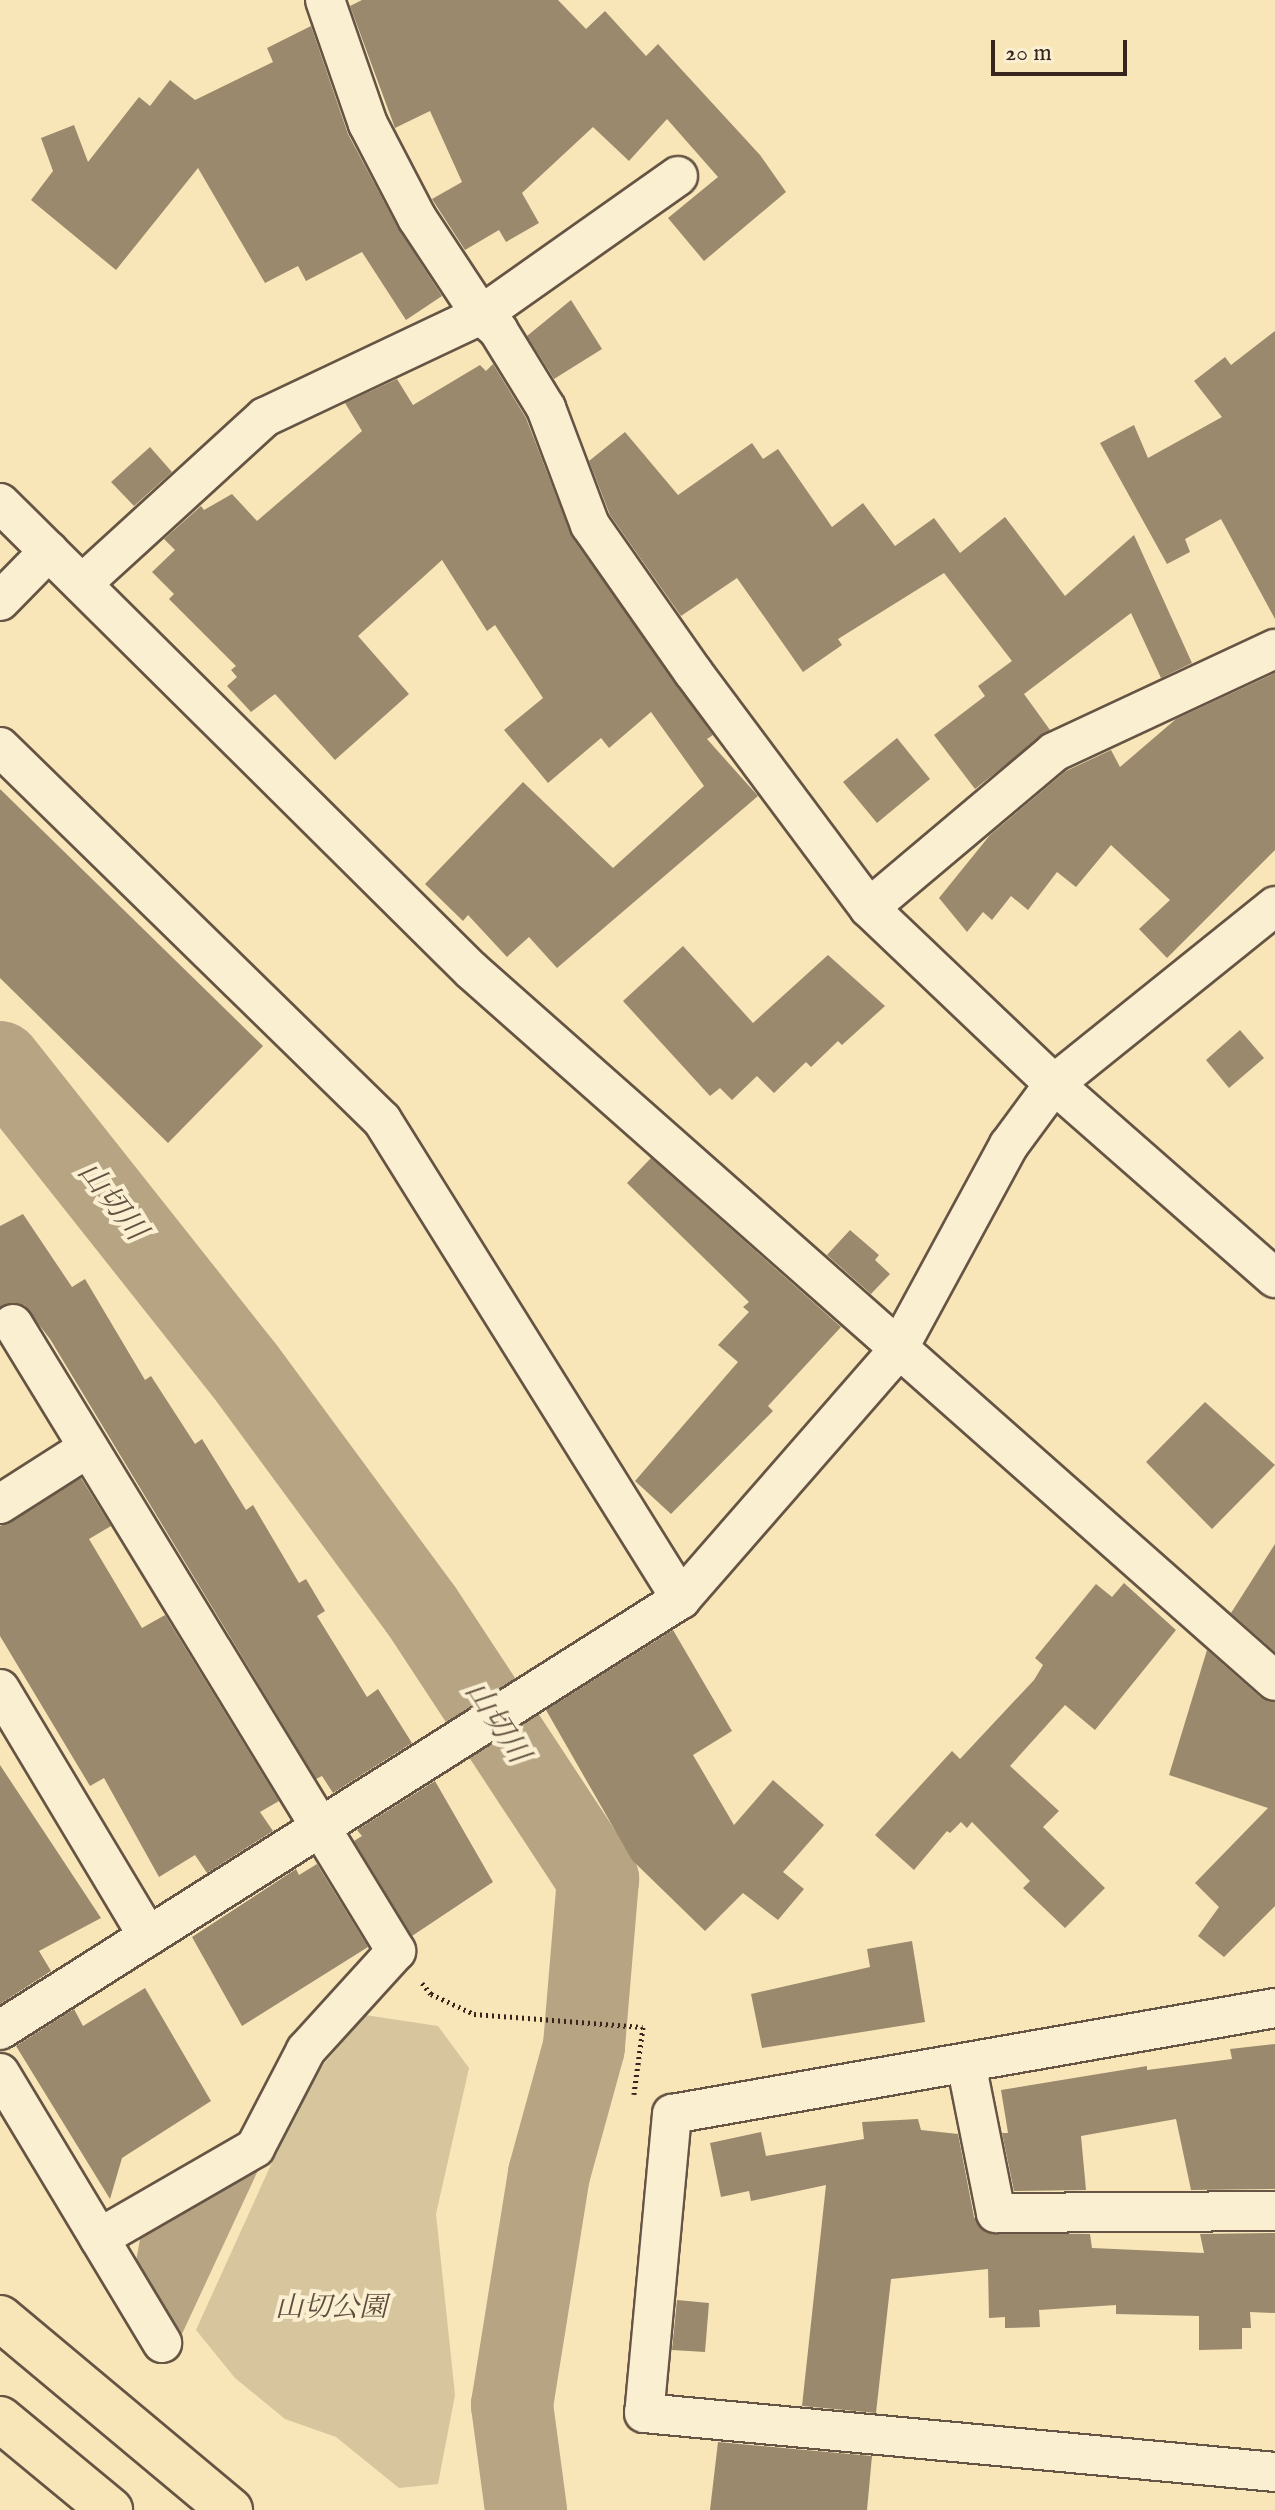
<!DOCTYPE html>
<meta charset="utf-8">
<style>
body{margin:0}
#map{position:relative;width:1275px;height:2510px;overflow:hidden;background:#f8e6b8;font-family:"IM FELL English","Noto Serif JP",serif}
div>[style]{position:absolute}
.green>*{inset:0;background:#d7c59e}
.water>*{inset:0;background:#b6a483}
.river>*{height:82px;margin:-41px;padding:0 41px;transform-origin:41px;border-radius:41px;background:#b6a483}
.building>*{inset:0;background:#9b896e}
.path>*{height:5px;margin-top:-2.5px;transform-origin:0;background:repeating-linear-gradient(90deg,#36241d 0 2px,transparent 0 6px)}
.roads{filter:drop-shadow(2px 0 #665444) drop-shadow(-2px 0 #665444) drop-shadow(0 2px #665444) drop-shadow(0 -2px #665444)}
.minor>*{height:38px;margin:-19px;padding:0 19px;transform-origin:19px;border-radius:19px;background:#faefd1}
.motorway>*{height:44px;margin:-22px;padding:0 22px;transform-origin:22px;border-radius:22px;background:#f8e6b8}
span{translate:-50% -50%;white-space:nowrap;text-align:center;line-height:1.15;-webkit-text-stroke:8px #faefd1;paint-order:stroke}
.park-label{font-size:28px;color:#5e4c3d;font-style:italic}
.water-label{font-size:30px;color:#635141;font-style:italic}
.scale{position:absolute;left:991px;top:40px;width:136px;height:36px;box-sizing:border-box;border:4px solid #36241d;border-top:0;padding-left:10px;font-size:24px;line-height:28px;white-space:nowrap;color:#36241d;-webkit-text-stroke:6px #faefd1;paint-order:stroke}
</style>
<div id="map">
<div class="green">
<i style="clip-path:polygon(365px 2015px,438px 2026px,469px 2068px,436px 2214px,455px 2395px,438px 2484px,399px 2488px,336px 2437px,285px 2419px,235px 2378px,196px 2330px,308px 2083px)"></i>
</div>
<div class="water">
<i style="clip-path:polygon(261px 2164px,182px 2334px,136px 2261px,141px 2234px)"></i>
</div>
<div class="river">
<i style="left:0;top:1062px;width:394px;rotate:51.6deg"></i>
<i style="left:245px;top:1371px;width:298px;rotate:53.6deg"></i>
<i style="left:422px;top:1611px;width:321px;rotate:56.7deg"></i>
<i style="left:598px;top:1879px;width:169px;rotate:94.8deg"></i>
<i style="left:584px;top:2047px;width:132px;rotate:105.4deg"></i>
<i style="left:549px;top:2174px;width:234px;rotate:99.1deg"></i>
<i style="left:512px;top:2405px;width:106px;rotate:82.4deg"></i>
</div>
<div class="building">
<i style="clip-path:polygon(362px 0,558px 0,586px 29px,605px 11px,646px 56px,658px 44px,760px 155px,786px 192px,704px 261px,668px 218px,718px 177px,667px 119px,629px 161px,593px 127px,522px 193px,539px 223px,506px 242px,499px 230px,465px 250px,432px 199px,462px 182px,430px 111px,395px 128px,350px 6px)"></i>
<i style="clip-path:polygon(311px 26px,348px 134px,398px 228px,442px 296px,406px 320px,362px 252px,306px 281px,298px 266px,265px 283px,198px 168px,116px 270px,31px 200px,53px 171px,41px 138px,74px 125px,88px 162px,139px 97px,150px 106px,170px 80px,195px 100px,273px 62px,267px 48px)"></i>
<i style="clip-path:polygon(571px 300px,602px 349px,554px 379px,527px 336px)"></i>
<i style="clip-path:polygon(1275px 331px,1275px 619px,1221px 519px,1185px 539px,1190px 552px,1167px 564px,1100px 443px,1134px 425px,1148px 458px,1222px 417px,1194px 381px,1225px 357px,1231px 365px)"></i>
<i style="clip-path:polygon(493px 364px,526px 418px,572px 537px,713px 735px,707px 739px,758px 796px,557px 968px,529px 937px,507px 957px,468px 915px,463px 921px,425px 884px,523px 782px,613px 868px,704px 786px,651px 712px,609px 748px,601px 738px,548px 783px,504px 730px,543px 698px,495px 625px,487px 631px,442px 560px,358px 636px,409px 694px,335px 760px,275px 694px,251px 712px,227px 686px,237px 677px,231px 670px,236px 666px,169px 599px,174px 594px,152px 572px,175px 550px,164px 539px,201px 506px,204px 510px,232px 494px,257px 521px,362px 431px,345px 403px,397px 379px,413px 405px,480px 365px,486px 371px)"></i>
<i style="clip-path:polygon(625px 432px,678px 495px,752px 443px,763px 459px,778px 449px,832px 527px,863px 503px,895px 546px,934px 518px,960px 553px,1005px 517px,1065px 596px,1134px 535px,1192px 663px,1161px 678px,1131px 613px,1024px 694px,1050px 730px,975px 789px,934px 735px,985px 696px,978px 686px,1012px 661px,944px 573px,838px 639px,842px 645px,803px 672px,737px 578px,681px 616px,610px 515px,589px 461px)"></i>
<i style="clip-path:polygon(150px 447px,172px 472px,134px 506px,111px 482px)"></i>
<i style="clip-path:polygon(1275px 673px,1275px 850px,1167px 958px,1139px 929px,1170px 900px,1111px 845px,1076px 887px,1057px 872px,1028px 910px,1011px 896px,992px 920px,983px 912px,967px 932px,939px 898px,990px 835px,1066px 771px,1111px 750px,1120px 767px,1176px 719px)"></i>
<i style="clip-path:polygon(897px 738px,930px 779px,877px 823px,843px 782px)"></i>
<i style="clip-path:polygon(0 789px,263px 1046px,168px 1143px,0 978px)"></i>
<i style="clip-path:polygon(683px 946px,753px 1023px,828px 955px,885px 1006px,842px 1045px,838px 1041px,811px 1067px,806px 1062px,774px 1093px,757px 1076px,732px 1100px,720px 1088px,710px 1096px,623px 1001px)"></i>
<i style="clip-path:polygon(1240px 1030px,1264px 1058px,1229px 1088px,1206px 1060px)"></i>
<i style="clip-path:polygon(651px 1158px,841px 1327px,768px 1406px,773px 1411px,671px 1514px,635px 1481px,738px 1362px,718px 1345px,749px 1312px,743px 1307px,749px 1302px,627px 1183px)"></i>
<i style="clip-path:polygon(23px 1214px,72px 1287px,85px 1279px,145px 1380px,151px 1376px,195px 1444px,202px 1439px,246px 1510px,253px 1505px,299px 1583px,306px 1579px,325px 1611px,317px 1616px,367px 1697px,378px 1689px,412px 1743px,333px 1793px,322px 1776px,316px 1779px,50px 1339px,24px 1305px,0 1307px,0 1226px)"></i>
<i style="clip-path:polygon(850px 1230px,879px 1255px,875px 1260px,890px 1274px,871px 1294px,827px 1255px)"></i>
<i style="clip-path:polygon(1205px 1402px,1275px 1465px,1212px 1529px,1146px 1462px)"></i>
<i style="clip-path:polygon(81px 1478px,111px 1526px,89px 1539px,142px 1628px,165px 1615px,279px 1801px,260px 1812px,273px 1831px,207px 1873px,195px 1855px,159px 1877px,104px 1778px,90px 1786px,0 1636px,0 1526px)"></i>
<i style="clip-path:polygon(1275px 1544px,1275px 1652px,1231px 1613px)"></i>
<i style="clip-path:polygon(1124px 1583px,1176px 1630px,1095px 1730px,1065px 1705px,1010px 1766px,1059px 1811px,1043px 1827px,1105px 1888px,1065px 1928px,1023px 1888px,1030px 1881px,972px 1822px,967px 1828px,961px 1822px,950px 1833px,947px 1831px,914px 1870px,875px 1835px,952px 1751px,960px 1759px,1034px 1680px,1043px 1665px,1035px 1658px,1096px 1584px,1112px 1597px)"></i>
<i style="clip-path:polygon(673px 1630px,732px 1731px,693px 1755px,734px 1825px,773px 1780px,824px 1825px,783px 1872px,804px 1889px,778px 1920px,743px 1893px,705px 1931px,632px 1860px,546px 1710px)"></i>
<i style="clip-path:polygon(1207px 1650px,1260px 1697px,1275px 1702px,1275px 1906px,1224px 1957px,1198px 1936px,1219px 1907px,1195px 1883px,1268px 1808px,1169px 1775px)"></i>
<i style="clip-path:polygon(0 1765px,101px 1918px,39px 1951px,51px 1971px,0 2004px)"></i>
<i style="clip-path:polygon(435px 1781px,493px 1882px,412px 1936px,354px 1841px,362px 1836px,357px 1830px)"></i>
<i style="clip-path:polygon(317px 1864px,368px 1947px,242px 2026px,192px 1937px,296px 1869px,299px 1875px)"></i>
<i style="clip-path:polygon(912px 1941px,925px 2022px,762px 2048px,751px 1994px,870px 1967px,867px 1949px)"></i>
<i style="clip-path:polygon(145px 1988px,211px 2101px,122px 2158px,110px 2199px,16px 2046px,74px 2009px,83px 2026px)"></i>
<i style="clip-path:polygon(1275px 2044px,1275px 2189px,1191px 2190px,1176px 2119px,1081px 2136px,1086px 2190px,1014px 2191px,1002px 2133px,1008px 2133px,1001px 2090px,1147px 2066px,1147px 2070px,1232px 2059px,1230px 2049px)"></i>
<i style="clip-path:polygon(918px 2119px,921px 2130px,958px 2134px,974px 2217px,987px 2233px,1090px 2234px,1092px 2248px,1204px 2253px,1200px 2234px,1275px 2233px,1275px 2313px,1250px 2312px,1251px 2328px,1242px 2328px,1242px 2349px,1199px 2350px,1199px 2316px,1116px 2314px,1116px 2305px,1039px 2310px,1040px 2327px,1005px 2328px,1005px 2317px,989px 2318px,988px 2269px,891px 2279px,876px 2413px,802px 2406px,826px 2185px,751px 2201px,749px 2191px,721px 2197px,710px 2143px,761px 2132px,766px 2156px,864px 2139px,862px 2122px)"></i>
<i style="clip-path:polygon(677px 2300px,709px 2303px,705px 2352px,672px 2350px)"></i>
<i style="clip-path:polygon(718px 2442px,872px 2456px,867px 2510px,710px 2510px)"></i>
</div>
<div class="path">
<i style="left:422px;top:1983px;width:14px;rotate:51deg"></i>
<i style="left:431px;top:1994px;width:47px;rotate:24.9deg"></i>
<i style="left:474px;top:2014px;width:169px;rotate:4.4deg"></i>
<i style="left:643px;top:2027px;width:68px;rotate:97.7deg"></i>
</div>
<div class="roads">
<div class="minor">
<i style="left:325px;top:0;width:131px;rotate:70.9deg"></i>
<i style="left:368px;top:124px;width:106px;rotate:62.5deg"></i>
<i style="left:417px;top:218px;width:116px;rotate:56.6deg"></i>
<i style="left:481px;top:315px;width:23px;rotate:41deg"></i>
<i style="left:498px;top:330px;width:92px;rotate:58.4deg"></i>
<i style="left:546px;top:408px;width:125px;rotate:69.4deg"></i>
<i style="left:590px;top:525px;width:179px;rotate:55deg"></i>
<i style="left:693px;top:672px;width:294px;rotate:53.3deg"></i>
<i style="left:869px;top:908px;width:255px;rotate:43.6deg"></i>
<i style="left:1054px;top:1084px;width:294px;rotate:41.3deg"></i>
<i style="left:0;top:503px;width:663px;rotate:44.76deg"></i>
<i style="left:471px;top:970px;width:1073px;rotate:41.49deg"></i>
<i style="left:82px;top:584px;width:248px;rotate:-42.4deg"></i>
<i style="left:265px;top:417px;width:239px;rotate:-25.3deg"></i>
<i style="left:481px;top:315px;width:241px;rotate:-35.2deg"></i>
<i style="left:0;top:601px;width:70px;rotate:-45.6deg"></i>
<i style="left:0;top:747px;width:534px;rotate:44.32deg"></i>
<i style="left:382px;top:1120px;width:565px;rotate:58.03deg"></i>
<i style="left:869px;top:908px;width:242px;rotate:-40.1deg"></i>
<i style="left:1054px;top:752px;width:244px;rotate:-25deg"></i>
<i style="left:13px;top:1324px;width:735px;rotate:58.58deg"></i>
<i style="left:396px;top:1951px;width:134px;rotate:132.3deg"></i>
<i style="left:306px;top:2050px;width:110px;rotate:117.5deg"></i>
<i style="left:255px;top:2148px;width:180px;rotate:150deg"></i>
<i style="left:0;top:1504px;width:104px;rotate:-32.5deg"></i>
<i style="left:0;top:1689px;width:288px;rotate:59.1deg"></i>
<i style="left:1275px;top:2008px;width:612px;rotate:170.03deg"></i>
<i style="left:672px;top:2114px;width:300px;rotate:95.3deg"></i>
<i style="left:644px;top:2413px;width:634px;rotate:5.34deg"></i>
<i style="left:0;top:2030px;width:806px;rotate:-32.33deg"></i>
<i style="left:681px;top:1599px;width:329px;rotate:-48.9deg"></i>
<i style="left:897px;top:1351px;width:234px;rotate:-61.5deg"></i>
<i style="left:1009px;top:1145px;width:76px;rotate:-53.6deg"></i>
<i style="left:1054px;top:1084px;width:284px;rotate:-38.8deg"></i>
<i style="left:966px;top:2063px;width:153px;rotate:78.7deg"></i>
<i style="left:996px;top:2213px;width:279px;rotate:-0.4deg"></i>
<i style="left:0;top:2073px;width:315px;rotate:59deg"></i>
</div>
<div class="motorway">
<i style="left:0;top:2318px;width:300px;rotate:39.9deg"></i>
<i style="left:0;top:2419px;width:143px;rotate:39.6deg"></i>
</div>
</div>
<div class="park-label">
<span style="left:331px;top:2309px">山切公園</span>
</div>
<div class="water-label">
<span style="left:111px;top:1202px;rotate:52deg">山切川</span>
<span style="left:496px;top:1723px;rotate:57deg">山切川</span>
</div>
<div class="scale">20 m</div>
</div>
